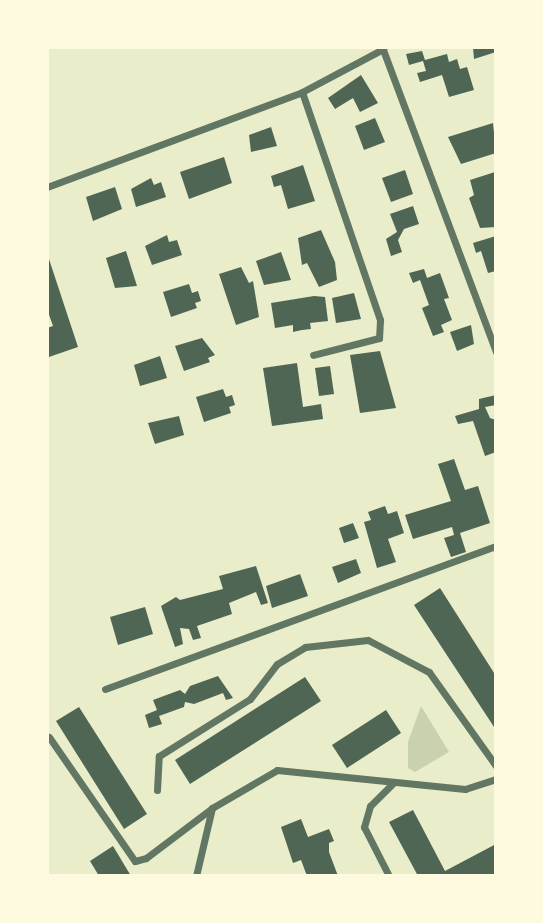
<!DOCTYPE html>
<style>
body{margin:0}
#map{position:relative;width:543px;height:923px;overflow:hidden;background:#e9edc9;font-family:"Titillium Web",sans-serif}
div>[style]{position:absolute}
.green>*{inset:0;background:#cad2ad}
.building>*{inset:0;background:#4f6655}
.minor>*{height:7px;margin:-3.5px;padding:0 3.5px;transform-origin:3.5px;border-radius:3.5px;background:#617663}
span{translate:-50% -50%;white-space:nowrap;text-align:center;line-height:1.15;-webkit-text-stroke:6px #fefae0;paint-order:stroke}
.frame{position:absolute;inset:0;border:49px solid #fefae0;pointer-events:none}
</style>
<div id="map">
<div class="green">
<i style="clip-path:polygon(421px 706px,449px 752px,415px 772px,408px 768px,408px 742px)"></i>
</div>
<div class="building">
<i style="clip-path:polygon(473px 47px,496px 47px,496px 52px,474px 59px)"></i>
<i style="clip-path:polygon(422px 51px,425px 60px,447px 54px,449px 62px,457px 59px,460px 69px,467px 67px,474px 90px,449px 97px,442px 75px,420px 82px,417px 73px,426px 71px,423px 61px,409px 65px,406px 54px)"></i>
<i style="clip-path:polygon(361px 75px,378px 103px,360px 112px,353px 98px,335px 109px,328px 98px)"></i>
<i style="clip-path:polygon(375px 118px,385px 142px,364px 150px,355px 126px)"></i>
<i style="clip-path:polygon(493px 123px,496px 153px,461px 164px,448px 137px)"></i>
<i style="clip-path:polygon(271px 127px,277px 146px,251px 152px,249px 135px)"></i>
<i style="clip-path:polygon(224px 157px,232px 183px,189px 199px,180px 172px)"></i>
<i style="clip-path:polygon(303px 165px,315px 201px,288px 209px,281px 185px,274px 187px,271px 176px)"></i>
<i style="clip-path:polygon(405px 170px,413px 194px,391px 202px,382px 178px)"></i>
<i style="clip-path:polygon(495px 172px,496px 227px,480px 228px,469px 198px,474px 195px,470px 180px)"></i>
<i style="clip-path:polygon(151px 178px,154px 185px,161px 182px,166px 197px,136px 207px,131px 189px)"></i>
<i style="clip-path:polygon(115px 187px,122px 209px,93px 221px,86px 197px)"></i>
<i style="clip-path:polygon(413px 206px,419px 224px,404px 229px,398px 240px,402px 252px,391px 256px,386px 239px,397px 232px,390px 214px)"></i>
<i style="clip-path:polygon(321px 230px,335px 262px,337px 280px,319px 287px,307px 263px,302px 265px,298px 238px)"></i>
<i style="clip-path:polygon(167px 235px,169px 242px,177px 240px,182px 255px,152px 265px,145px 246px)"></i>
<i style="clip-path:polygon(496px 236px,496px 271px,488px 273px,481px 251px,476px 253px,473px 243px)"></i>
<i style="clip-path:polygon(126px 251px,137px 286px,115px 288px,106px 258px)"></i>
<i style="clip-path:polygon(281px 252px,291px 280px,264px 285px,256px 261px)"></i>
<i style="clip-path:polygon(47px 253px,78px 347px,49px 357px,47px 328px,53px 326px,47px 309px)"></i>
<i style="clip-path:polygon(241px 267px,249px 283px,253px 281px,259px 317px,236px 325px,219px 274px)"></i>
<i style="clip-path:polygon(424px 269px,427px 278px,440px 273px,449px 298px,444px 299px,452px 320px,441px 325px,444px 332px,433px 336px,422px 308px,429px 305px,420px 280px,413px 283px,409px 273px)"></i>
<i style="clip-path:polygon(189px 284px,192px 293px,198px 291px,201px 301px,195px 303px,197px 308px,171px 317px,163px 292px)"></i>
<i style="clip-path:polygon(354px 293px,361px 319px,336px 323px,332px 298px)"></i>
<i style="clip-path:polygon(314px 296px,325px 297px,328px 321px,310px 323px,311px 329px,302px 330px,293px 332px,293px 325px,275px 328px,271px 303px)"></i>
<i style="clip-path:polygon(471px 325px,474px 344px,457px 351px,450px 332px)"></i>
<i style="clip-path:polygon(202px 338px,215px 355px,208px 358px,210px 362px,184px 371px,175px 346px)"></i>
<i style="clip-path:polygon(380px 351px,396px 408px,360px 413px,350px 355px)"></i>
<i style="clip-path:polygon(160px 356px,167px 378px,140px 386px,134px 365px)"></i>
<i style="clip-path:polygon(297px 363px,303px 407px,321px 404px,323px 419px,272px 426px,263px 368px)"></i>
<i style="clip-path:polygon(330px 366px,334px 394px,319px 396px,315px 368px)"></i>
<i style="clip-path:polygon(223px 389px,226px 397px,232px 395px,235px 405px,229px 407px,231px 413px,204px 422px,196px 397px)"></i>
<i style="clip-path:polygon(496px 395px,496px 405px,485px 407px,490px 418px,496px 420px,496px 452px,485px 456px,473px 421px,458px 424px,455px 416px,479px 409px,479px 399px)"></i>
<i style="clip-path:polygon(179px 416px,184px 435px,155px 444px,148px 423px)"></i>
<i style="clip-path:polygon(454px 459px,465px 490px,478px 486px,490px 523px,460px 533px,466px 552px,451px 557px,444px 538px,454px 535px,452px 527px,413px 539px,405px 515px,451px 501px,438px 464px)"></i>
<i style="clip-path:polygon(385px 506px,388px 514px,397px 511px,404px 533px,388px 539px,396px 562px,377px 568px,364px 522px,371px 520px,368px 512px)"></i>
<i style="clip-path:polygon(353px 523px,359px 538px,344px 543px,339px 528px)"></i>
<i style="clip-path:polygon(356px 559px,361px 573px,338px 583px,332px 567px)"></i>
<i style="clip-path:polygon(256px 566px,268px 603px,261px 605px,256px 592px,229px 603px,232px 614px,197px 626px,201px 638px,193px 640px,189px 629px,180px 628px,183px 644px,175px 647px,161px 606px,176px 597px,180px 600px,223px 589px,219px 576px)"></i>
<i style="clip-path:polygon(300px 574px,308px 596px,272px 608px,266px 586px)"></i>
<i style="clip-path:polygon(440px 588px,496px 676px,496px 730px,414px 605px)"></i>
<i style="clip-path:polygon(145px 607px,153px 634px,118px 645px,110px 617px)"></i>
<i style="clip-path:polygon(218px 676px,233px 698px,226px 700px,223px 693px,194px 704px,185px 702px,184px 707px,159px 716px,162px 724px,149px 728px,145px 715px,157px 710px,153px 700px,180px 690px,185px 694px,190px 686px)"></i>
<i style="clip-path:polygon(305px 677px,321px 701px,190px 784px,175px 760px)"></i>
<i style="clip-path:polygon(79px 707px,147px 814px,124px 829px,56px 721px)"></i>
<i style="clip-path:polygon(386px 710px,401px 733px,347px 768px,332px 745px)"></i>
<i style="clip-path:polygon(413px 810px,445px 871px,496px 844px,496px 876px,418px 876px,389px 822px)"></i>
<i style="clip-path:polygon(301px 819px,308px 837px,329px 829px,334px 841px,329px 843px,329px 852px,338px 876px,307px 876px,301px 860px,293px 863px,281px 827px)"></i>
<i style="clip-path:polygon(113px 846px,131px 876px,99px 876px,90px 861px)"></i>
</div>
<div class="minor">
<i style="left:382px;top:47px;width:326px;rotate:69.5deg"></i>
<i style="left:302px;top:92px;width:241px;rotate:71.1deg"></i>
<i style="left:380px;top:320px;width:18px;rotate:93deg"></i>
<i style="left:379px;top:338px;width:68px;rotate:165.6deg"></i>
<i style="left:47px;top:187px;width:272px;rotate:-20.4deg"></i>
<i style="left:302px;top:92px;width:92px;rotate:-28deg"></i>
<i style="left:105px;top:689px;width:416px;rotate:-20.1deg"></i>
<i style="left:49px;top:737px;width:151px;rotate:55.3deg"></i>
<i style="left:135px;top:861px;width:11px;rotate:-15deg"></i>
<i style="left:146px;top:858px;width:83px;rotate:-37.1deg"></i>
<i style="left:157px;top:790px;width:34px;rotate:-87deg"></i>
<i style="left:159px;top:756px;width:107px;rotate:-32.1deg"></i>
<i style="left:250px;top:699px;width:44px;rotate:-52.4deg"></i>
<i style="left:277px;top:664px;width:33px;rotate:-31deg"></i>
<i style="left:305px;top:647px;width:63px;rotate:-6.3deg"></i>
<i style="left:368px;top:640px;width:69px;rotate:27.7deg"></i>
<i style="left:429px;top:672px;width:115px;rotate:54.5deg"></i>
<i style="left:196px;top:876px;width:70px;rotate:-76.8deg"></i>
<i style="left:212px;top:808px;width:75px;rotate:-30.3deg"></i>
<i style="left:277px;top:770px;width:189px;rotate:5.8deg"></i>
<i style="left:465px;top:789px;width:33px;rotate:-18deg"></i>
<i style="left:389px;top:876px;width:55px;rotate:-117deg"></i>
<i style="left:364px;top:827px;width:22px;rotate:-74deg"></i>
<i style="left:370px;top:806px;width:33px;rotate:-45deg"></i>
</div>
<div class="frame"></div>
</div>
